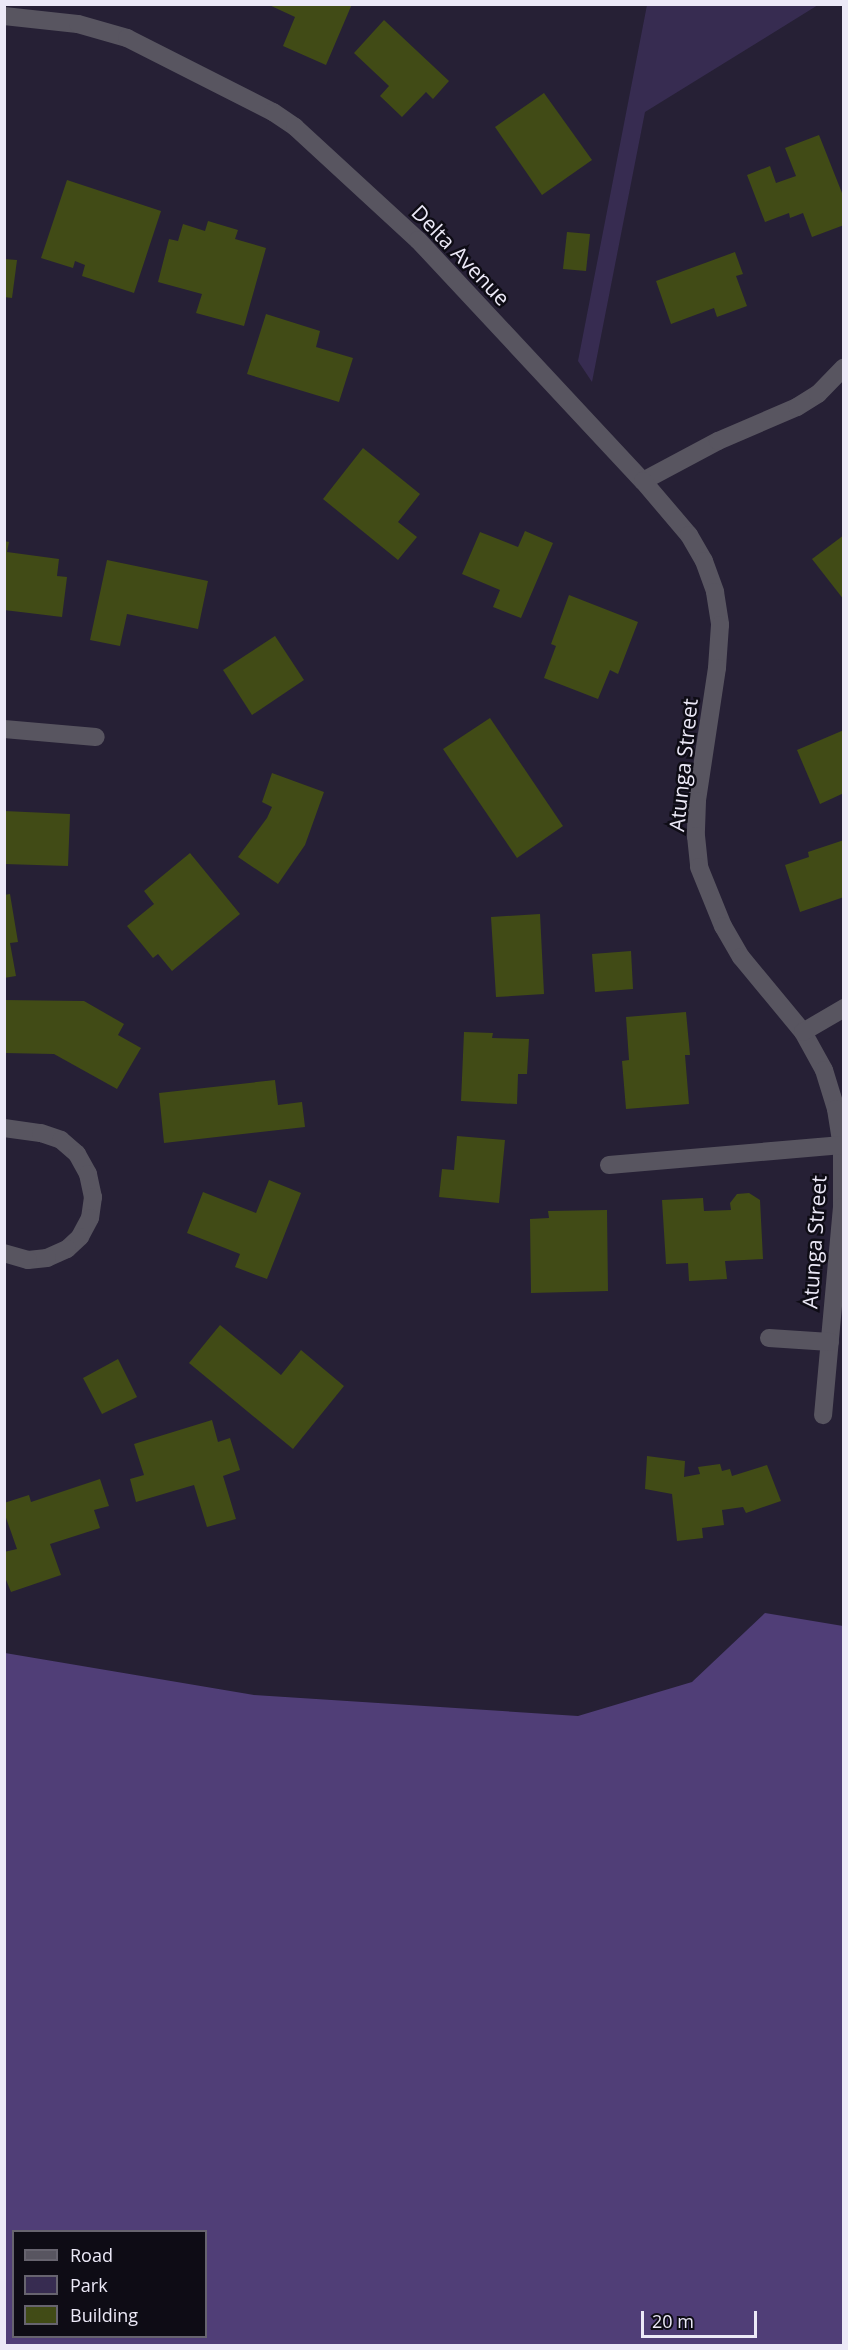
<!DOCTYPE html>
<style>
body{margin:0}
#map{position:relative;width:848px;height:2350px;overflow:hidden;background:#262035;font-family:"Open Sans",sans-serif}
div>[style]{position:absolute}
.green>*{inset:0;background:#372c51}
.forest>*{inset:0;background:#503e77}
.building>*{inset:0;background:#414b16}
.minor>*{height:18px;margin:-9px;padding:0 9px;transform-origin:9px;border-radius:9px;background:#585560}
span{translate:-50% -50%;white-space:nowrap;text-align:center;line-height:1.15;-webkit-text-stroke:5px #0e0c15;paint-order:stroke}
.street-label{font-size:21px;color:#ece9f7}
.frame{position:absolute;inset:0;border:6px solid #ece9f7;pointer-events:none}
.legend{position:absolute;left:12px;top:2230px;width:195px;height:108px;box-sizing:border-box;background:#0e0c15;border:2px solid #67646f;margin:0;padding:8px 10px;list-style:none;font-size:18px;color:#ece9f7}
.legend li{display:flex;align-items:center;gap:12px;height:30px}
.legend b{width:30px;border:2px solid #67646f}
.scale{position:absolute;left:641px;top:2311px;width:116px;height:27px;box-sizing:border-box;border:3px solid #ece9f7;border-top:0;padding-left:8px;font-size:18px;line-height:21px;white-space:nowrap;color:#ece9f7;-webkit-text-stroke:4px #0e0c15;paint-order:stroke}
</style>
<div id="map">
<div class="green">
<i style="clip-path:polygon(647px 5px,818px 5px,645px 112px,592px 382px,578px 361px)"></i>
</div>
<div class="forest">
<i style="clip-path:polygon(evenodd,765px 1613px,843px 1626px,843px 2345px,5px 2345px,5px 1653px,254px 1695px,578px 1716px,692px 1682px,765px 1613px,14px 2232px,206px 2232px,206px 2336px,14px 2336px,14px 2232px)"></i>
</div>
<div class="building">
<i style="clip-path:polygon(267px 4px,352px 4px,326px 65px,283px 46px,295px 17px)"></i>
<i style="clip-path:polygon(384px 20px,449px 81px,433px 99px,426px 92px,402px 117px,380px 96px,389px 86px,354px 53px)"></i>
<i style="clip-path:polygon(544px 93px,592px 160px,542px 195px,495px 127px)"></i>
<i style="clip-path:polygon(819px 135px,844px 198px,844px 225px,812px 237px,803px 213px,790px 218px,789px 213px,765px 222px,747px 175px,770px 166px,776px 183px,796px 176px,785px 148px)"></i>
<i style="clip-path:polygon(67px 180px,161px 211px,134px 293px,82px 276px,85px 265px,75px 261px,73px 268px,41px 258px)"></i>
<i style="clip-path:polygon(208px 221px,238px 230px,235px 239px,266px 248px,244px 326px,196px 313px,202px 294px,158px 282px,169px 239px,178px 241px,183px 224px,205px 231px)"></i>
<i style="clip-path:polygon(567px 232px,590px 234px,586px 271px,563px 269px)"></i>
<i style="clip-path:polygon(735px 252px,743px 274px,736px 276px,747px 306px,717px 317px,714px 308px,671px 324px,656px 281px)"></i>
<i style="clip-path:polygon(4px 259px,17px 260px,12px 298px,4px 297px)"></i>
<i style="clip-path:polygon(266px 314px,320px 331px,316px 347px,353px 358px,339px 402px,247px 374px)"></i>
<i style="clip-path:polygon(363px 448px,420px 494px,398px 522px,417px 537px,398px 560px,323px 499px)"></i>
<i style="clip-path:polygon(525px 531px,553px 543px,521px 618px,493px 607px,500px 590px,462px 574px,480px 532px,518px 547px)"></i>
<i style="clip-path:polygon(844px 535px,844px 600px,812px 559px)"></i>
<i style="clip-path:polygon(4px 541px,9px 542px,7px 552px,59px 559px,57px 576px,67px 577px,62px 617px,4px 610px)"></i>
<i style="clip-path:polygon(107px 560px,208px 581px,198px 629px,127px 614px,120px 646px,90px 640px)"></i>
<i style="clip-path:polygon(569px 595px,638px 622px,618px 674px,610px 670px,598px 699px,544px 678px,556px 646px,551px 644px)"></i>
<i style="clip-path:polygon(275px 636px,304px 680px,252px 715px,223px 670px)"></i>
<i style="clip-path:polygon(490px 718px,563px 826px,517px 858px,443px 749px)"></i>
<i style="clip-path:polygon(844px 730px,844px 793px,820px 804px,797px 750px)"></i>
<i style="clip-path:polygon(272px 773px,324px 792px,305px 845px,278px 884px,238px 857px,267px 818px,272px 807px,262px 802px)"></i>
<i style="clip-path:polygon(4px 811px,70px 814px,68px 866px,4px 864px)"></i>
<i style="clip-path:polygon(844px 840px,844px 897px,800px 912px,785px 865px,809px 857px,808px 852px)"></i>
<i style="clip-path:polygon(190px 853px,240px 914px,172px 971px,158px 954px,153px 958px,127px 926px,154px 904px,144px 891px)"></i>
<i style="clip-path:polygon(10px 894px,18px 942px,10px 943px,16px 976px,4px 978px,4px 895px)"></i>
<i style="clip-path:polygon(540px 914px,544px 994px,496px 997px,491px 917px)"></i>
<i style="clip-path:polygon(631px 951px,633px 989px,595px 992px,592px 954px)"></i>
<i style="clip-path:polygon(4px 1000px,84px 1001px,124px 1024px,118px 1035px,141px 1048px,117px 1089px,54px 1054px,4px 1053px)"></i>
<i style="clip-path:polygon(686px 1012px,690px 1055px,685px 1055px,689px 1104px,626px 1109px,622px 1061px,629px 1060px,626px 1017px)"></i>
<i style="clip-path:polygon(464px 1032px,493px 1033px,492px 1038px,529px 1039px,527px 1074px,518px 1074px,517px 1104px,461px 1101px)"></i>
<i style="clip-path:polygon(275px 1080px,278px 1105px,302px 1102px,305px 1127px,164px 1143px,159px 1093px)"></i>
<i style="clip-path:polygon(457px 1136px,505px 1140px,499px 1203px,439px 1197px,442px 1169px,454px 1170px)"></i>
<i style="clip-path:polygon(269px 1180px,301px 1193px,267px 1279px,235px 1267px,240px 1254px,187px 1233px,203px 1192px,256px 1213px)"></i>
<i style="clip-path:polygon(749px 1193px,760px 1200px,763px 1259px,725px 1261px,727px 1279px,689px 1281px,688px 1263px,666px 1264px,662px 1200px,703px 1198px,704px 1211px,731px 1210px,730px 1203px,737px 1194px)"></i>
<i style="clip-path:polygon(607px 1210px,608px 1291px,531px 1293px,530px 1219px,549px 1218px,548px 1211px)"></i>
<i style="clip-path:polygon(220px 1325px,281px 1375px,301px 1350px,344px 1386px,293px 1449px,189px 1363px)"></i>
<i style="clip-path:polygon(118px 1359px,137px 1397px,102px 1414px,83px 1378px)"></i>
<i style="clip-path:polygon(212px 1420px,218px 1442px,230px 1438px,240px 1470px,223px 1476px,236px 1519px,207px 1527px,194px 1485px,136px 1502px,130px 1479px,144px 1475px,134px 1444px)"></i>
<i style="clip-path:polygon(647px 1456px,685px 1461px,684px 1477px,700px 1474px,698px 1467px,720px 1464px,722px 1471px,730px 1469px,732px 1476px,767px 1465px,781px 1501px,746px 1513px,743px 1507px,722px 1510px,724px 1525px,702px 1528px,703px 1538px,677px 1541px,672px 1494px,645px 1489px)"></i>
<i style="clip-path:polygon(100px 1479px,109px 1506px,94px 1510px,100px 1528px,50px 1544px,61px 1575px,11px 1592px,4px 1575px,4px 1552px,17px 1549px,4px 1512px,4px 1503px,29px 1495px,31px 1502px)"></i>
</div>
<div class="minor">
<i style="left:4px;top:16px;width:74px;rotate:6.2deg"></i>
<i style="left:78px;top:24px;width:51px;rotate:15.9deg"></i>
<i style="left:127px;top:38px;width:164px;rotate:26.9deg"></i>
<i style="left:273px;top:112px;width:27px;rotate:34deg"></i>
<i style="left:295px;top:127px;width:167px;rotate:42.6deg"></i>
<i style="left:418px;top:240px;width:330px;rotate:47deg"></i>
<i style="left:643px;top:481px;width:85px;rotate:-28.1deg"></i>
<i style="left:718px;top:441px;width:86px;rotate:-23.3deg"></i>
<i style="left:797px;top:407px;width:25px;rotate:-32deg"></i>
<i style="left:818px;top:394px;width:37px;rotate:-46deg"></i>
<i style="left:643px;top:481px;width:71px;rotate:49.6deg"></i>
<i style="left:689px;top:535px;width:30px;rotate:60deg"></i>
<i style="left:704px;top:561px;width:33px;rotate:70deg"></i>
<i style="left:715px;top:592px;width:33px;rotate:81deg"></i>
<i style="left:720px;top:625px;width:43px;rotate:94deg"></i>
<i style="left:717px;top:668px;width:134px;rotate:98.6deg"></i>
<i style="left:697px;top:801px;width:35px;rotate:92deg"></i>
<i style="left:696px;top:836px;width:31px;rotate:84deg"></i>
<i style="left:699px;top:867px;width:64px;rotate:67.9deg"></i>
<i style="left:723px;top:926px;width:36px;rotate:60deg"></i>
<i style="left:741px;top:957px;width:97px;rotate:50.4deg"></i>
<i style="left:803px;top:1032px;width:43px;rotate:61.1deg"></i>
<i style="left:824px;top:1070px;width:41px;rotate:72.9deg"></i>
<i style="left:836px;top:1109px;width:36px;rotate:81deg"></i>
<i style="left:842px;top:1145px;width:62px;rotate:90deg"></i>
<i style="left:842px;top:1207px;width:209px;rotate:95.2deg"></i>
<i style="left:4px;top:729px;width:92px;rotate:5deg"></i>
<i style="left:803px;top:1032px;width:48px;rotate:-30.3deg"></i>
<i style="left:4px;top:1128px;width:37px;rotate:8deg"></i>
<i style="left:41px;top:1133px;width:21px;rotate:19deg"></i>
<i style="left:61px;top:1140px;width:21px;rotate:41deg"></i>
<i style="left:77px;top:1154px;width:23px;rotate:61deg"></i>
<i style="left:88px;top:1174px;width:24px;rotate:78deg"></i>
<i style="left:93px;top:1197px;width:21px;rotate:98deg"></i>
<i style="left:90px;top:1218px;width:21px;rotate:118deg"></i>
<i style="left:80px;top:1237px;width:18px;rotate:137deg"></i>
<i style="left:67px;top:1249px;width:22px;rotate:156deg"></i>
<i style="left:47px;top:1258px;width:19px;rotate:174deg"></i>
<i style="left:28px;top:1260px;width:25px;rotate:-164deg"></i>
<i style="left:609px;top:1165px;width:234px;rotate:-4.9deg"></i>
<i style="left:769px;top:1338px;width:61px;rotate:3.8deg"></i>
</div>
<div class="street-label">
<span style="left:461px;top:255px;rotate:46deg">Delta Avenue</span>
<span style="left:683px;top:765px;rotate:-84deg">Atunga Street</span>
<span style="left:814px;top:1242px;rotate:-86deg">Atunga Street</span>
</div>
<div class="frame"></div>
<ul class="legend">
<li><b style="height:8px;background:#585560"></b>Road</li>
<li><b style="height:16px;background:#372c51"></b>Park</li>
<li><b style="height:16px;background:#414b16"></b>Building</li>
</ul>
<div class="scale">20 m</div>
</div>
